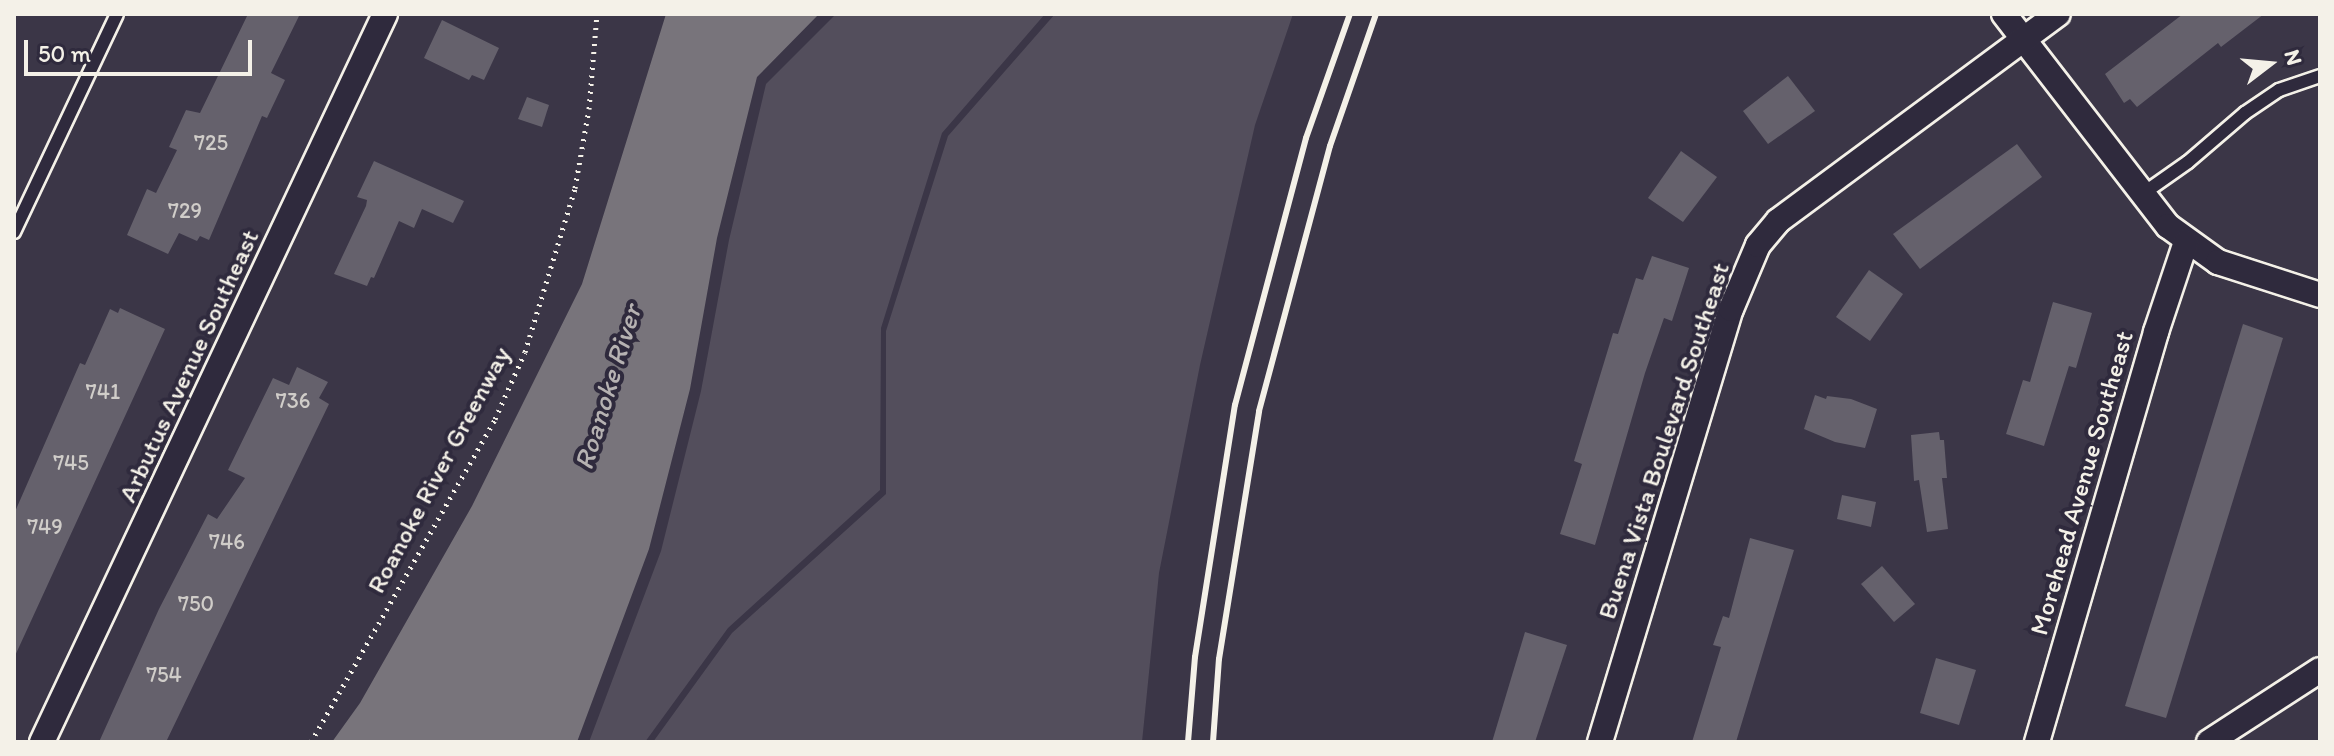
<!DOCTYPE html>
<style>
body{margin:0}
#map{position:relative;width:2334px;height:756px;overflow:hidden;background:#3b3647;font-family:Itim,sans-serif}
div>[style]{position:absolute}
.green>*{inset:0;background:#534e5c}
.water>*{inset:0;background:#78747b}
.building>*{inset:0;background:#65616c}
.path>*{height:5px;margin-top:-2.5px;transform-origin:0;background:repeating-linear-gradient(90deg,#f4f1e8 0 2px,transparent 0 8px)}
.roads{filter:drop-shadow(2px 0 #f4f1e8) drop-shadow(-2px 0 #f4f1e8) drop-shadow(0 2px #f4f1e8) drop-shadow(0 -2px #f4f1e8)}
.lane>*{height:12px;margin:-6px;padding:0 6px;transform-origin:6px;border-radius:6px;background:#2f2a3d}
.street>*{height:24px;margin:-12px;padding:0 12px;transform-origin:12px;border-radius:12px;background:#2f2a3d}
.rail>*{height:6px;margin:-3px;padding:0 3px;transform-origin:3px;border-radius:3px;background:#f4f1e8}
span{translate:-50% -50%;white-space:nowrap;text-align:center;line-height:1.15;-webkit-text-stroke:8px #2f2a3d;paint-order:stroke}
.number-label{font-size:22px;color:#d0cdc9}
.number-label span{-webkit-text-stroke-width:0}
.street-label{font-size:26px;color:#f4f1e8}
.water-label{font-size:28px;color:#b6b2b2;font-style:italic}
.frame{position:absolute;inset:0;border:16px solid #f4f1e8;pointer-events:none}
.north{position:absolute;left:2230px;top:24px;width:80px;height:80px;-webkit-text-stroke:6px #2f2a3d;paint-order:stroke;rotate:74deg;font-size:22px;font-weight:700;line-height:32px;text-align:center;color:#f4f1e8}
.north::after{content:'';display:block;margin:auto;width:28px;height:36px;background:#f4f1e8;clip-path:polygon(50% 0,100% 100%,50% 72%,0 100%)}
.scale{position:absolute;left:24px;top:40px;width:228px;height:36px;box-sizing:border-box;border:4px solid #f4f1e8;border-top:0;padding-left:10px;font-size:24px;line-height:28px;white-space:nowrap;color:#f4f1e8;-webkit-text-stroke:6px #2f2a3d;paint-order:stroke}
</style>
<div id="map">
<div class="green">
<i style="clip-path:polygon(836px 14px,1045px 14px,942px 133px,881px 328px,880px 490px,728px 628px,645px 742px,589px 742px,661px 551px,701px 391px,729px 240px,766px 84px)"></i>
<i style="clip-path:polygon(1055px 14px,1293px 14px,1255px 125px,1200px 365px,1159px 573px,1142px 742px,653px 742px,732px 633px,886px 494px,886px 331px,948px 136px)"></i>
</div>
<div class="water">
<i style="clip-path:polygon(666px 14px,819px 14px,757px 77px,717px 238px,690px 389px,649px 549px,577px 742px,332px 742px,360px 703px,472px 506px,582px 284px)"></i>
</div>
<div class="building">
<i style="clip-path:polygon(248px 14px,300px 14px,271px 73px,285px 80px,267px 118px,262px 116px,209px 240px,200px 236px,197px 241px,179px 233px,168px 254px,127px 235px,147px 189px,156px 193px,177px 150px,169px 147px,186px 110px,200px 113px)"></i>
<i style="clip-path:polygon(2183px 14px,2264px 14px,2221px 47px,2218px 43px,2137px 107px,2130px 99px,2124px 103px,2105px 74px)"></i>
<i style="clip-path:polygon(442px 20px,499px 48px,484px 80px,472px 75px,469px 80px,424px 58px)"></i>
<i style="clip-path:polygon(1788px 76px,1815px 111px,1768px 144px,1743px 111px)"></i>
<i style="clip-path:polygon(527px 97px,549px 105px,542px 127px,518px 119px)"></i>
<i style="clip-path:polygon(2017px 144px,2042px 177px,1920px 269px,1893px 234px)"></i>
<i style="clip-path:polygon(1681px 151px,1717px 177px,1683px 222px,1648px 198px)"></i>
<i style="clip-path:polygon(374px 161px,464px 201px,453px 223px,422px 209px,414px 228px,399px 221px,374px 278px,371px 277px,367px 286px,334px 274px,366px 206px,367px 200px,357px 197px)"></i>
<i style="clip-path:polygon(1652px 256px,1689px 268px,1672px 321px,1664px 318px,1645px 373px,1595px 545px,1560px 534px,1582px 464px,1574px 461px,1613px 333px,1618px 334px,1636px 278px,1643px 280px)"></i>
<i style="clip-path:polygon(1869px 270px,1903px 294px,1870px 341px,1836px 317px)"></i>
<i style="clip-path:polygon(2053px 302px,2092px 313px,2076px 368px,2069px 366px,2044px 446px,2006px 434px,2023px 380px,2030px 382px)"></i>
<i style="clip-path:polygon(120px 308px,165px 329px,14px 658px,14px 514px,80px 363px,85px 365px,110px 309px,118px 313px)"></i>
<i style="clip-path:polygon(2243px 324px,2283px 338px,2166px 718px,2125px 706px)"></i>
<i style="clip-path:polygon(297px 367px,328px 382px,319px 398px,329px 404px,166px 742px,99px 742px,159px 609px,208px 514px,217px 519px,245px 478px,228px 470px,273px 378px,289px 385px)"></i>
<i style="clip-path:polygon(1815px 395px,1826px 399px,1827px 396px,1851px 399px,1877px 409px,1865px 448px,1835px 442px,1804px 429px)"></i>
<i style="clip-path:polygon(1939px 432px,1940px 440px,1944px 440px,1947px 478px,1942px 478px,1948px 529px,1927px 532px,1919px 480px,1914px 481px,1911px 435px)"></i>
<i style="clip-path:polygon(1842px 495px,1876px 502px,1871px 527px,1837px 519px)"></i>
<i style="clip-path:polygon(1750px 538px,1794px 550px,1736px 742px,1692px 742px,1721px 647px,1713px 645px,1723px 616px,1729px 618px)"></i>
<i style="clip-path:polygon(1882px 566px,1915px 604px,1894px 622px,1861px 584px)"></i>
<i style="clip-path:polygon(1525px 632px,1567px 645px,1535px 742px,1492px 742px)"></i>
<i style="clip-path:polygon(1936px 658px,1976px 670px,1959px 725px,1920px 713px)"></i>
</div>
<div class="path">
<i style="left:311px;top:742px;width:372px;rotate:-60.3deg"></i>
<i style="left:495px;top:419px;width:73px;rotate:-65.9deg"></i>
<i style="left:525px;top:352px;width:171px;rotate:-73deg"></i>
<i style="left:575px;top:188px;width:80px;rotate:-80deg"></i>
<i style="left:589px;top:109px;width:95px;rotate:-85.2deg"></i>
</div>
<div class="roads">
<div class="lane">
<i style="left:2141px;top:195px;width:57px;rotate:-35.1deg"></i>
<i style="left:2188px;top:162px;width:75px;rotate:-40.7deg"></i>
<i style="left:2245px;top:113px;width:41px;rotate:-34.1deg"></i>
<i style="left:2279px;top:90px;width:43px;rotate:-18.9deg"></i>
<i style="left:14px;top:232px;width:241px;rotate:-64.7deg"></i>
</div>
<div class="street">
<i style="left:2004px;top:14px;width:268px;rotate:52.3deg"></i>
<i style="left:2168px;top:226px;width:62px;rotate:35.8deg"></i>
<i style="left:2218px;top:262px;width:107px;rotate:17.9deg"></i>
<i style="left:42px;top:742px;width:805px;rotate:-64.77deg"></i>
<i style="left:1600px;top:742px;width:452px;rotate:-73.2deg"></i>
<i style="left:1731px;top:309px;width:69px;rotate:-67.1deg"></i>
<i style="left:1758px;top:245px;width:31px;rotate:-50deg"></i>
<i style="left:1778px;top:221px;width:348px;rotate:-36.5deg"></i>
<i style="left:2037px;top:742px;width:427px;rotate:-73.8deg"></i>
<i style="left:2156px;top:332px;width:95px;rotate:-71.6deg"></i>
<i style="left:2209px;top:742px;width:132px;rotate:-33deg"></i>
</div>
</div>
<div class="rail">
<i style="left:1188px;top:742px;width:85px;rotate:-85.3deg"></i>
<i style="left:1195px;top:657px;width:255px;rotate:-81deg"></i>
<i style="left:1235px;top:405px;width:276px;rotate:-75.1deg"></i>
<i style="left:1306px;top:138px;width:132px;rotate:-70.5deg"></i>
<i style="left:1213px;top:742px;width:83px;rotate:-85.9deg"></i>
<i style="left:1219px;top:659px;width:251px;rotate:-80.8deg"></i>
<i style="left:1259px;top:411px;width:274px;rotate:-75deg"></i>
<i style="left:1330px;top:146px;width:140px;rotate:-70.8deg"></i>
</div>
<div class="number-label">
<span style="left:211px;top:143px">725</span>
<span style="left:185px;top:211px">729</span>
<span style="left:103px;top:392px">741</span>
<span style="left:293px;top:401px">736</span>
<span style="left:71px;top:463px">745</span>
<span style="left:45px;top:527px">749</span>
<span style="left:227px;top:542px">746</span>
<span style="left:196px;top:604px">750</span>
<span style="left:164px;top:675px">754</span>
</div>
<div class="street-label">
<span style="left:189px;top:366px;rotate:-65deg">Arbutus Avenue Southeast</span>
<span style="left:1664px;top:441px;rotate:-72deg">Buena Vista Boulevard Southeast</span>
<span style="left:439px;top:470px;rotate:-62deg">Roanoke River Greenway</span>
<span style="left:2082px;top:483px;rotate:-74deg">Morehead Avenue Southeast</span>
</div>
<div class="water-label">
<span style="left:607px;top:387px;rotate:-73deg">Roanoke River</span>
</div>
<div class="frame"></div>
<div class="north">N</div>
<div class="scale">50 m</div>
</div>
